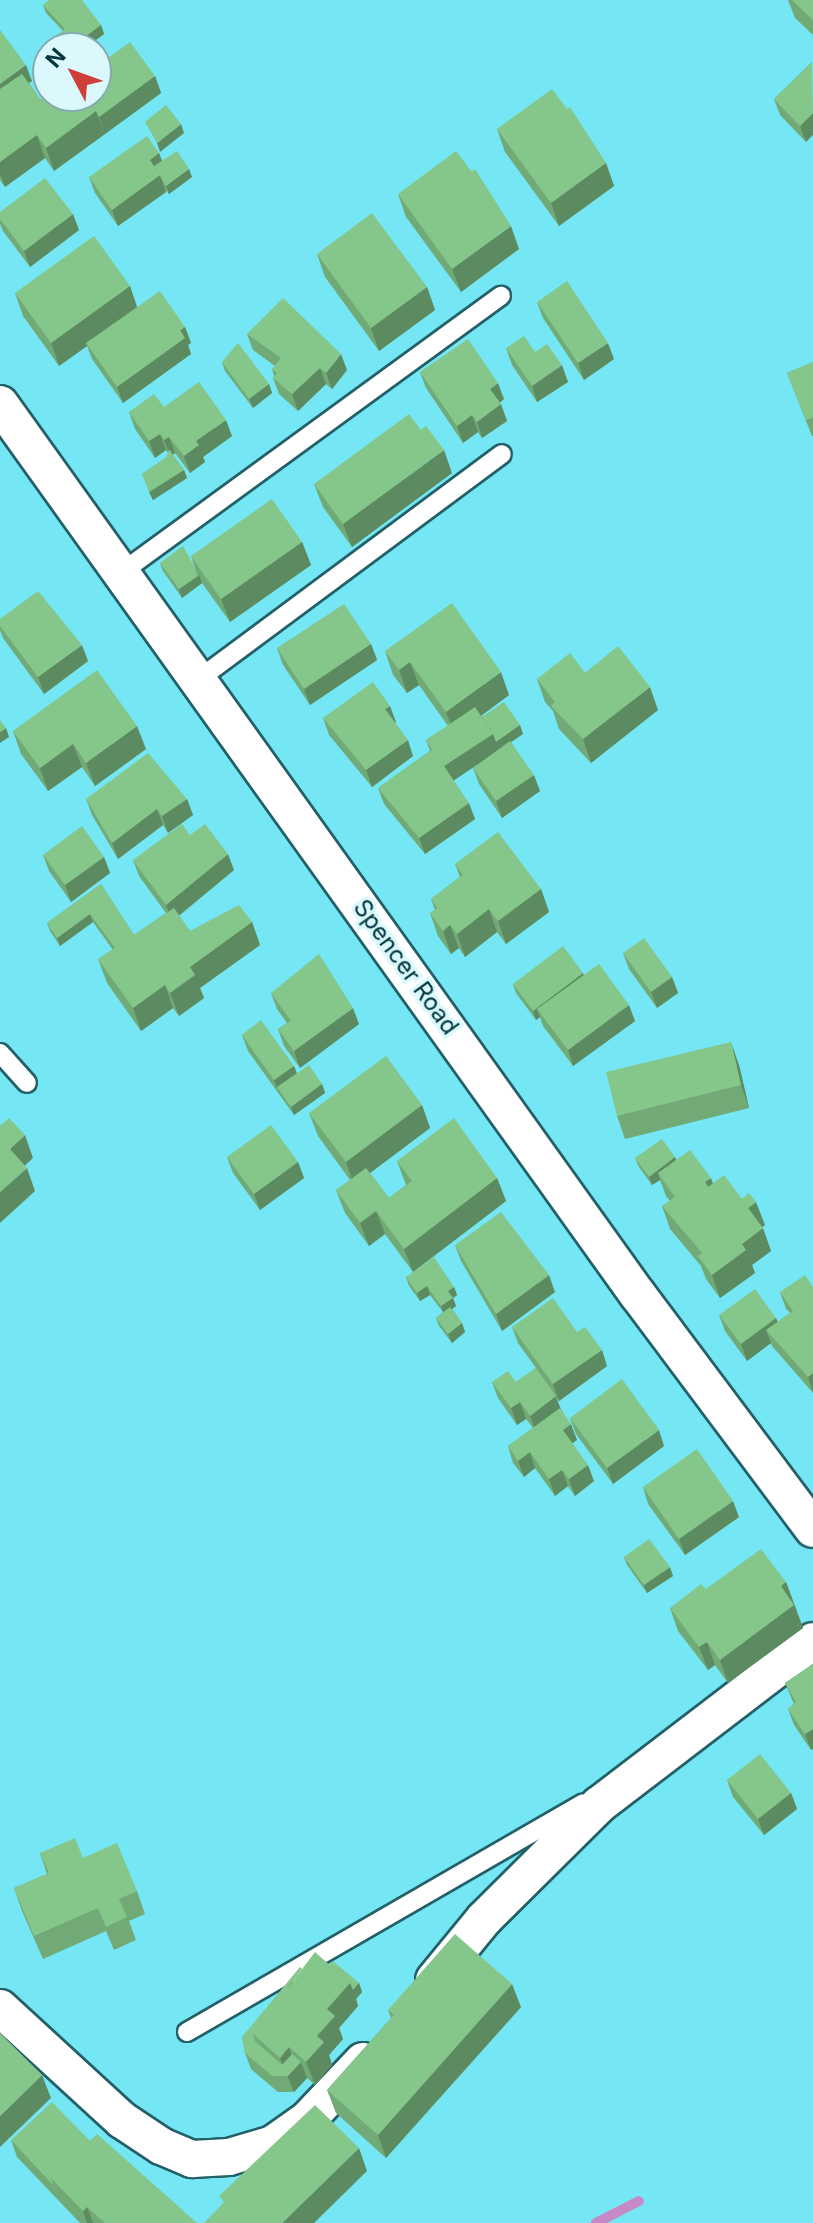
<!DOCTYPE html>
<style>
body{margin:0}
#map{position:relative;width:813px;height:2223px;overflow:hidden;background:#75e6f4;font-family:Inter,sans-serif}
div>[style]{position:absolute}
.stream>*{height:10px;margin:-5px;padding:0 5px;transform-origin:5px;border-radius:5px;background:#c58ac5}
.roads{filter:drop-shadow(2px 0 #236068) drop-shadow(-2px 0 #236068) drop-shadow(0 2px #236068) drop-shadow(0 -2px #236068)}
.service>*{height:18px;margin:-9px;padding:0 9px;transform-origin:9px;border-radius:9px;background:#fff}
.minor>*{height:36px;margin:-18px;padding:0 18px;transform-origin:18px;border-radius:18px;background:#fff}
.wall>*{inset:0;background:#72aa77}
.shaded-wall>*{inset:0;background:#5d8b61}
.building>*{inset:0;background:#85c68a}
span{translate:-50% -50%;white-space:nowrap;text-align:center;line-height:1.15;-webkit-text-stroke:7px #dbf9fd;paint-order:stroke}
.street-label{font-size:24px;color:#01373d}
.north{position:absolute;left:32px;top:32px;width:80px;height:80px;box-sizing:border-box;background:#dbf9fd;border:2px solid #84abb0;border-radius:50%;rotate:311deg;font-size:22px;font-weight:700;line-height:32px;text-align:center;color:#01373d}
.north::after{content:'';display:block;margin:auto;width:28px;height:36px;background:#ce3f3a;clip-path:polygon(50% 0,100% 100%,50% 72%,0 100%)}
</style>
<div id="map">
<div class="stream">
<i style="left:596px;top:2223px;width:48px;rotate:-27.1deg"></i>
</div>
<div class="roads">
<div class="service">
<i style="left:122px;top:572px;width:469px;rotate:-36.1deg"></i>
<i style="left:199px;top:679px;width:377px;rotate:-36.6deg"></i>
<i style="left:0;top:1053px;width:40px;rotate:48deg"></i>
<i style="left:187px;top:2032px;width:457px;rotate:-30deg"></i>
</div>
<div class="minor">
<i style="left:0;top:404px;width:1096px;rotate:54.4deg"></i>
<i style="left:638px;top:1295px;width:292px;rotate:53.2deg"></i>
<i style="left:434px;top:1980px;width:79px;rotate:-50.7deg"></i>
<i style="left:484px;top:1919px;width:163px;rotate:-44.8deg"></i>
<i style="left:600px;top:1804px;width:268px;rotate:-37.4deg"></i>
<i style="left:0;top:2008px;width:166px;rotate:42.6deg"></i>
<i style="left:122px;top:2120px;width:47px;rotate:33.7deg"></i>
<i style="left:161px;top:2146px;width:34px;rotate:23deg"></i>
<i style="left:192px;top:2159px;width:37px;rotate:-3deg"></i>
<i style="left:229px;top:2157px;width:46px;rotate:-16.5deg"></i>
<i style="left:273px;top:2144px;width:43px;rotate:-35.5deg"></i>
<i style="left:308px;top:2119px;width:80px;rotate:-46.5deg"></i>
</div>
</div>
<div class="wall">
<i style="clip-path:polygon(788px 0,813px 0,813px 35px,795px 18px)"></i>
<i style="clip-path:polygon(43px 5px,101px 25px,104px 34px,85px 48px,48px 48px,48px 59px,42px 47px,63px 31px,46px 13px)"></i>
<i style="clip-path:polygon(0 30px,32px 81px,29px 83px,40px 99px,155px 76px,161px 93px,54px 171px,45px 158px,5px 187px,0 180px)"></i>
<i style="clip-path:polygon(812px 62px,806px 142px,780px 115px,774px 99px)"></i>
<i style="clip-path:polygon(497px 129px,606px 163px,614px 186px,559px 226px,505px 152px)"></i>
<i style="clip-path:polygon(159px 153px,162px 161px,192px 177px,169px 194px,166px 190px,166px 192px,118px 226px,95px 193px,89px 177px)"></i>
<i style="clip-path:polygon(398px 194px,519px 249px,461px 292px,406px 217px)"></i>
<i style="clip-path:polygon(0 212px,79px 230px,30px 267px,3px 231px,0 224px)"></i>
<i style="clip-path:polygon(317px 254px,427px 287px,435px 310px,379px 351px,325px 277px)"></i>
<i style="clip-path:polygon(130px 286px,137px 307px,185px 327px,191px 343px,188px 345px,191px 354px,123px 403px,92px 359px,87px 346px,59px 366px,23px 316px,15px 293px)"></i>
<i style="clip-path:polygon(537px 302px,614px 359px,584px 380px,543px 318px)"></i>
<i style="clip-path:polygon(247px 334px,347px 370px,332px 389px,326px 384px,298px 411px,279px 394px,273px 378px,274px 376px,272px 369px,275px 366px,253px 350px)"></i>
<i style="clip-path:polygon(506px 348px,535px 352px,568px 382px,537px 402px,512px 365px)"></i>
<i style="clip-path:polygon(222px 362px,269px 384px,272px 393px,253px 408px,225px 371px)"></i>
<i style="clip-path:polygon(813px 362px,813px 436px,812px 436px,787px 373px)"></i>
<i style="clip-path:polygon(420px 372px,504px 399px,500px 403px,507px 421px,482px 438px,478px 432px,463px 443px,426px 388px)"></i>
<i style="clip-path:polygon(164px 407px,232px 436px,203px 457px,205px 462px,190px 473px,175px 453px,173px 455px,184px 470px,187px 478px,153px 500px,142px 474px,167px 457px,168px 453px,166px 450px,155px 458px,135px 429px,129px 412px)"></i>
<i style="clip-path:polygon(452px 473px,352px 547px,323px 507px,314px 484px)"></i>
<i style="clip-path:polygon(302px 542px,311px 565px,230px 622px,202px 583px,182px 598px,163px 571px,160px 563px,195px 568px,191px 556px)"></i>
<i style="clip-path:polygon(0 619px,88px 661px,44px 694px,3px 638px,0 630px)"></i>
<i style="clip-path:polygon(371px 644px,377px 660px,310px 705px,283px 665px,277px 648px)"></i>
<i style="clip-path:polygon(385px 651px,509px 695px,481px 716px,523px 734px,511px 742px,540px 791px,502px 818px,479px 784px,473px 768px,485px 759px,453px 780px,475px 819px,425px 854px,384px 804px,378px 788px,430px 751px,426px 740px,448px 726px,419px 685px,407px 693px,393px 675px)"></i>
<i style="clip-path:polygon(585px 673px,658px 710px,591px 763px,559px 729px,553px 711px,545px 702px,537px 679px)"></i>
<i style="clip-path:polygon(323px 718px,396px 722px,395px 723px,413px 756px,372px 787px,329px 735px)"></i>
<i style="clip-path:polygon(13px 731px,146px 749px,95px 786px,82px 767px,48px 791px,21px 754px)"></i>
<i style="clip-path:polygon(86px 799px,187px 799px,193px 815px,168px 833px,163px 825px,118px 859px,92px 815px)"></i>
<i style="clip-path:polygon(190px 835px,234px 870px,179px 916px,190px 931px,252px 922px,260px 945px,200px 988px,204px 998px,179px 1016px,173px 1008px,141px 1031px,107px 983px,98px 959px,113px 950px,93px 922px,60px 946px,50px 931px,47px 923px,101px 884px,134px 935px,166px 913px,139px 876px,133px 860px)"></i>
<i style="clip-path:polygon(43px 855px,104px 857px,110px 873px,71px 902px,49px 871px)"></i>
<i style="clip-path:polygon(455px 864px,541px 889px,549px 912px,506px 944px,497px 932px,465px 957px,459px 948px,451px 954px,438px 936px,430px 913px,435px 910px,431px 899px,460px 877px)"></i>
<i style="clip-path:polygon(623px 953px,672px 977px,678px 993px,657px 1008px,629px 969px)"></i>
<i style="clip-path:polygon(584px 975px,635px 1021px,573px 1066px,543px 1026px,540px 1017px,536px 1020px,516px 993px,513px 984px)"></i>
<i style="clip-path:polygon(271px 993px,359px 1024px,300px 1068px,284px 1046px,278px 1029px,287px 1023px,277px 1009px)"></i>
<i style="clip-path:polygon(242px 1035px,294px 1066px,297px 1074px,322px 1084px,325px 1093px,294px 1115px,248px 1051px)"></i>
<i style="clip-path:polygon(739px 1065px,749px 1108px,625px 1139px,617px 1116px)"></i>
<i style="clip-path:polygon(422px 1105px,430px 1128px,370px 1173px,389px 1198px,406px 1185px,397px 1161px,497px 1178px,506px 1201px,413px 1272px,385px 1234px,369px 1246px,345px 1213px,336px 1190px,350px 1180px,318px 1136px,309px 1113px)"></i>
<i style="clip-path:polygon(227px 1157px,298px 1162px,304px 1178px,260px 1210px,233px 1173px)"></i>
<i style="clip-path:polygon(675px 1157px,676px 1160px,712px 1184px,742px 1199px,765px 1225px,762px 1227px,771px 1251px,752px 1265px,755px 1273px,720px 1298px,706px 1279px,701px 1266px,670px 1229px,662px 1206px,670px 1201px,666px 1196px,660px 1180px,652px 1185px,639px 1167px,635px 1158px)"></i>
<i style="clip-path:polygon(455px 1245px,555px 1292px,502px 1331px,461px 1261px)"></i>
<i style="clip-path:polygon(406px 1277px,454px 1287px,457px 1295px,453px 1298px,456px 1306px,452px 1309px,462px 1323px,465px 1332px,452px 1343px,439px 1326px,436px 1318px,443px 1312px,430px 1295px,420px 1301px,409px 1286px)"></i>
<i style="clip-path:polygon(813px 1287px,813px 1393px,772px 1346px,771px 1343px,747px 1361px,725px 1331px,719px 1315px,776px 1318px,778px 1322px,790px 1313px,786px 1309px,780px 1292px)"></i>
<i style="clip-path:polygon(512px 1327px,577px 1332px,607px 1366px,559px 1401px,551px 1389px,577px 1440px,572px 1443px,594px 1481px,575px 1496px,568px 1486px,555px 1496px,535px 1468px,524px 1477px,513px 1463px,508px 1446px,533px 1428px,526px 1419px,517px 1425px,498px 1398px,492px 1382px,516px 1382px,536px 1368px,518px 1343px)"></i>
<i style="clip-path:polygon(570px 1418px,664px 1446px,613px 1484px,576px 1434px)"></i>
<i style="clip-path:polygon(643px 1487px,739px 1517px,685px 1555px,648px 1504px)"></i>
<i style="clip-path:polygon(624px 1557px,673px 1576px,647px 1593px,627px 1565px)"></i>
<i style="clip-path:polygon(786px 1582px,803px 1628px,728px 1683px,715px 1665px,708px 1670px,678px 1631px,670px 1608px,706px 1589px)"></i>
<i style="clip-path:polygon(813px 1664px,811px 1750px,794px 1725px,788px 1709px,794px 1704px,785px 1683px)"></i>
<i style="clip-path:polygon(727px 1780px,791px 1793px,797px 1809px,764px 1835px,733px 1797px)"></i>
<i style="clip-path:polygon(40px 1853px,83px 1858px,137px 1891px,145px 1914px,129px 1921px,136px 1940px,114px 1950px,106px 1931px,43px 1959px,22px 1911px,14px 1888px,47px 1874px)"></i>
<i style="clip-path:polygon(330px 1965px,359px 1983px,362px 1992px,356px 1999px,358px 2006px,339px 2028px,343px 2039px,329px 2055px,332px 2065px,315px 2085px,307px 2078px,294px 2092px,278px 2092px,251px 2069px,245px 2053px,242px 2037px)"></i>
<i style="clip-path:polygon(521px 2007px,386px 2158px,336px 2113px,327px 2090px,391px 2018px,388px 2010px)"></i>
<i style="clip-path:polygon(11px 2140px,90px 2141px,197px 2223px,80px 2223px,17px 2157px)"></i>
</div>
<div class="shaded-wall">
<i style="clip-path:polygon(101px 25px,104px 34px,85px 48px,70px 48px)"></i>
<i style="clip-path:polygon(26px 65px,32px 81px,0 104px,0 84px)"></i>
<i style="clip-path:polygon(155px 76px,161px 93px,105px 134px,99px 117px)"></i>
<i style="clip-path:polygon(96px 111px,105px 134px,54px 171px,46px 148px)"></i>
<i style="clip-path:polygon(813px 113px,813px 135px,806px 142px,800px 126px)"></i>
<i style="clip-path:polygon(181px 124px,184px 133px,160px 152px,157px 143px)"></i>
<i style="clip-path:polygon(37px 135px,45px 158px,5px 187px,0 174px,0 162px)"></i>
<i style="clip-path:polygon(159px 153px,165px 169px,153px 168px,150px 160px)"></i>
<i style="clip-path:polygon(606px 163px,614px 186px,559px 226px,551px 203px)"></i>
<i style="clip-path:polygon(189px 169px,192px 177px,169px 194px,166px 186px)"></i>
<i style="clip-path:polygon(160px 175px,166px 192px,118px 226px,112px 210px)"></i>
<i style="clip-path:polygon(73px 214px,79px 230px,30px 267px,24px 251px)"></i>
<i style="clip-path:polygon(511px 226px,519px 249px,461px 292px,452px 269px)"></i>
<i style="clip-path:polygon(130px 286px,138px 310px,86px 343px,87px 346px,59px 366px,51px 343px)"></i>
<i style="clip-path:polygon(427px 287px,435px 310px,379px 351px,371px 328px)"></i>
<i style="clip-path:polygon(185px 327px,191px 343px,188px 345px,191px 354px,123px 403px,117px 387px)"></i>
<i style="clip-path:polygon(608px 343px,614px 359px,584px 380px,578px 363px)"></i>
<i style="clip-path:polygon(341px 354px,347px 370px,332px 389px,326px 373px)"></i>
<i style="clip-path:polygon(562px 365px,568px 382px,537px 402px,532px 386px)"></i>
<i style="clip-path:polygon(320px 368px,326px 384px,298px 411px,292px 394px)"></i>
<i style="clip-path:polygon(498px 383px,504px 399px,496px 405px,490px 389px)"></i>
<i style="clip-path:polygon(269px 384px,272px 393px,253px 408px,249px 399px)"></i>
<i style="clip-path:polygon(501px 404px,507px 421px,482px 438px,477px 422px)"></i>
<i style="clip-path:polygon(472px 415px,478px 432px,463px 443px,457px 426px)"></i>
<i style="clip-path:polygon(226px 420px,232px 436px,203px 457px,205px 462px,190px 473px,184px 456px,196px 441px)"></i>
<i style="clip-path:polygon(160px 434px,166px 450px,155px 458px,149px 441px)"></i>
<i style="clip-path:polygon(169px 437px,175px 453px,170px 456px,164px 440px)"></i>
<i style="clip-path:polygon(444px 450px,452px 473px,352px 547px,343px 524px)"></i>
<i style="clip-path:polygon(184px 470px,187px 478px,153px 500px,149px 492px)"></i>
<i style="clip-path:polygon(302px 542px,311px 565px,230px 622px,221px 599px)"></i>
<i style="clip-path:polygon(199px 575px,202px 583px,182px 598px,179px 589px)"></i>
<i style="clip-path:polygon(371px 644px,377px 660px,310px 705px,304px 689px)"></i>
<i style="clip-path:polygon(82px 645px,88px 661px,44px 694px,38px 677px)"></i>
<i style="clip-path:polygon(410px 662px,419px 685px,407px 693px,399px 670px)"></i>
<i style="clip-path:polygon(501px 672px,509px 695px,455px 735px,446px 712px)"></i>
<i style="clip-path:polygon(650px 687px,658px 710px,591px 763px,583px 739px)"></i>
<i style="clip-path:polygon(390px 706px,396px 722px,391px 726px,385px 709px)"></i>
<i style="clip-path:polygon(520px 725px,523px 734px,450px 783px,444px 766px,493px 734px)"></i>
<i style="clip-path:polygon(137px 726px,146px 749px,95px 786px,86px 763px)"></i>
<i style="clip-path:polygon(6px 728px,9px 737px,0 743px,0 732px)"></i>
<i style="clip-path:polygon(408px 740px,413px 756px,372px 787px,366px 770px)"></i>
<i style="clip-path:polygon(73px 744px,82px 767px,48px 791px,40px 768px)"></i>
<i style="clip-path:polygon(534px 775px,540px 791px,502px 818px,496px 801px)"></i>
<i style="clip-path:polygon(187px 799px,193px 815px,168px 833px,162px 816px)"></i>
<i style="clip-path:polygon(469px 803px,475px 819px,425px 854px,419px 838px)"></i>
<i style="clip-path:polygon(157px 809px,163px 825px,118px 859px,112px 843px)"></i>
<i style="clip-path:polygon(228px 854px,234px 870px,172px 921px,166px 905px)"></i>
<i style="clip-path:polygon(104px 857px,110px 873px,71px 902px,65px 885px)"></i>
<i style="clip-path:polygon(541px 889px,549px 912px,506px 944px,498px 921px)"></i>
<i style="clip-path:polygon(489px 909px,497px 932px,465px 957px,457px 934px)"></i>
<i style="clip-path:polygon(90px 914px,93px 922px,60px 946px,57px 938px)"></i>
<i style="clip-path:polygon(252px 922px,260px 945px,200px 988px,204px 998px,179px 1016px,170px 993px,190px 967px)"></i>
<i style="clip-path:polygon(450px 925px,459px 948px,451px 954px,443px 931px)"></i>
<i style="clip-path:polygon(583px 973px,587px 982px,537px 1009px,540px 1017px,536px 1020px,533px 1011px)"></i>
<i style="clip-path:polygon(672px 977px,678px 993px,657px 1008px,651px 992px)"></i>
<i style="clip-path:polygon(165px 985px,173px 1008px,141px 1031px,133px 1008px)"></i>
<i style="clip-path:polygon(629px 1005px,635px 1021px,573px 1066px,568px 1050px)"></i>
<i style="clip-path:polygon(353px 1008px,359px 1024px,300px 1068px,294px 1051px)"></i>
<i style="clip-path:polygon(731px 1042px,739px 1065px,749px 1108px,741px 1085px)"></i>
<i style="clip-path:polygon(294px 1066px,300px 1082px,277px 1088px,274px 1080px)"></i>
<i style="clip-path:polygon(322px 1084px,325px 1093px,294px 1115px,291px 1107px)"></i>
<i style="clip-path:polygon(422px 1105px,430px 1128px,354px 1185px,346px 1162px)"></i>
<i style="clip-path:polygon(25px 1135px,33px 1158px,18px 1172px,10px 1149px)"></i>
<i style="clip-path:polygon(675px 1157px,678px 1166px,658px 1173px,660px 1180px,652px 1185px,649px 1177px)"></i>
<i style="clip-path:polygon(298px 1162px,304px 1178px,260px 1210px,254px 1194px)"></i>
<i style="clip-path:polygon(27px 1168px,35px 1191px,0 1223px,0 1192px)"></i>
<i style="clip-path:polygon(497px 1178px,506px 1201px,413px 1272px,404px 1249px)"></i>
<i style="clip-path:polygon(711px 1178px,719px 1201px,705px 1182px)"></i>
<i style="clip-path:polygon(756px 1202px,765px 1225px,757px 1231px,748px 1208px)"></i>
<i style="clip-path:polygon(376px 1211px,385px 1234px,369px 1246px,360px 1223px)"></i>
<i style="clip-path:polygon(763px 1228px,771px 1251px,752px 1265px,755px 1273px,720px 1298px,712px 1275px,742px 1244px)"></i>
<i style="clip-path:polygon(549px 1275px,555px 1292px,502px 1331px,496px 1314px)"></i>
<i style="clip-path:polygon(427px 1286px,430px 1295px,420px 1301px,417px 1293px)"></i>
<i style="clip-path:polygon(454px 1287px,457px 1295px,453px 1298px,456px 1306px,444px 1315px,441px 1306px,448px 1291px)"></i>
<i style="clip-path:polygon(776px 1318px,782px 1335px,766px 1330px,771px 1343px,747px 1361px,741px 1344px)"></i>
<i style="clip-path:polygon(462px 1323px,465px 1332px,452px 1343px,448px 1334px)"></i>
<i style="clip-path:polygon(602px 1350px,607px 1366px,559px 1401px,553px 1384px)"></i>
<i style="clip-path:polygon(813px 1373px,813px 1392px,808px 1377px)"></i>
<i style="clip-path:polygon(556px 1396px,562px 1413px,536px 1432px,530px 1416px)"></i>
<i style="clip-path:polygon(520px 1402px,526px 1419px,517px 1425px,511px 1408px)"></i>
<i style="clip-path:polygon(571px 1424px,577px 1440px,568px 1446px,563px 1430px)"></i>
<i style="clip-path:polygon(659px 1430px,664px 1446px,613px 1484px,607px 1468px)"></i>
<i style="clip-path:polygon(530px 1452px,535px 1468px,524px 1477px,518px 1461px)"></i>
<i style="clip-path:polygon(588px 1465px,594px 1481px,575px 1496px,569px 1479px)"></i>
<i style="clip-path:polygon(562px 1470px,568px 1486px,555px 1496px,549px 1479px)"></i>
<i style="clip-path:polygon(733px 1501px,739px 1517px,685px 1555px,679px 1539px)"></i>
<i style="clip-path:polygon(670px 1567px,673px 1576px,647px 1593px,644px 1585px)"></i>
<i style="clip-path:polygon(786px 1582px,803px 1628px,728px 1683px,720px 1660px,781px 1586px)"></i>
<i style="clip-path:polygon(707px 1642px,715px 1665px,708px 1670px,699px 1647px)"></i>
<i style="clip-path:polygon(813px 1729px,813px 1749px,811px 1750px,805px 1734px)"></i>
<i style="clip-path:polygon(791px 1793px,797px 1809px,764px 1835px,758px 1819px)"></i>
<i style="clip-path:polygon(350px 1983px,359px 1983px,362px 1992px,356px 1999px,358px 2006px,339px 2028px,343px 2039px,329px 2055px,332px 2065px,315px 2085px,306px 2062px,327px 2009px)"></i>
<i style="clip-path:polygon(512px 1984px,521px 2007px,386px 2158px,378px 2135px)"></i>
<i style="clip-path:polygon(289px 2047px,296px 2067px,301px 2062px,307px 2078px,294px 2092px,280px 2058px)"></i>
<i style="clip-path:polygon(42px 2075px,51px 2098px,0 2147px,0 2116px)"></i>
<i style="clip-path:polygon(359px 2148px,367px 2171px,314px 2223px,282px 2223px)"></i>
<i style="clip-path:polygon(87px 2207px,93px 2223px,87px 2223px,83px 2211px)"></i>
</div>
<div class="building">
<i style="clip-path:polygon(49px 0,82px 0,101px 25px,70px 48px,48px 48px,48px 54px,42px 47px,65px 29px,43px 5px)"></i>
<i style="clip-path:polygon(792px 0,813px 0,813px 20px)"></i>
<i style="clip-path:polygon(0 30px,26px 65px,0 84px)"></i>
<i style="clip-path:polygon(130px 42px,155px 76px,99px 117px,96px 111px,86px 96px,96px 96px,96px 67px)"></i>
<i style="clip-path:polygon(812px 62px,813px 113px,800px 126px,774px 99px)"></i>
<i style="clip-path:polygon(22px 74px,40px 99px,48px 94px,48px 96px,86px 96px,96px 111px,46px 148px,37px 135px,0 162px,0 89px)"></i>
<i style="clip-path:polygon(552px 89px,567px 109px,570px 107px,606px 163px,551px 203px,497px 129px)"></i>
<i style="clip-path:polygon(166px 105px,181px 124px,157px 143px,145px 122px)"></i>
<i style="clip-path:polygon(147px 136px,159px 153px,150px 160px,160px 175px,112px 210px,89px 177px)"></i>
<i style="clip-path:polygon(177px 151px,189px 169px,166px 186px,154px 166px)"></i>
<i style="clip-path:polygon(456px 151px,472px 172px,475px 169px,511px 226px,452px 269px,398px 194px)"></i>
<i style="clip-path:polygon(45px 178px,73px 214px,24px 251px,0 219px,0 212px)"></i>
<i style="clip-path:polygon(372px 213px,427px 287px,371px 328px,317px 254px)"></i>
<i style="clip-path:polygon(94px 236px,130px 286px,51px 343px,15px 293px)"></i>
<i style="clip-path:polygon(567px 281px,608px 343px,578px 363px,537px 302px)"></i>
<i style="clip-path:polygon(160px 291px,185px 327px,180px 330px,185px 338px,117px 387px,86px 343px)"></i>
<i style="clip-path:polygon(283px 298px,341px 354px,326px 373px,320px 368px,292px 394px,273px 378px,277px 373px,272px 369px,281px 358px,247px 334px)"></i>
<i style="clip-path:polygon(524px 336px,535px 352px,547px 344px,562px 365px,532px 386px,506px 348px)"></i>
<i style="clip-path:polygon(468px 339px,498px 383px,490px 389px,501px 404px,477px 422px,472px 415px,457px 426px,420px 372px)"></i>
<i style="clip-path:polygon(238px 343px,269px 384px,249px 399px,222px 362px)"></i>
<i style="clip-path:polygon(813px 362px,813px 417px,806px 420px,787px 373px)"></i>
<i style="clip-path:polygon(199px 382px,226px 420px,196px 441px,199px 445px,184px 456px,169px 437px,164px 440px,160px 434px,149px 441px,129px 412px,154px 394px,164px 407px)"></i>
<i style="clip-path:polygon(409px 414px,421px 430px,426px 426px,444px 450px,343px 524px,314px 484px)"></i>
<i style="clip-path:polygon(169px 449px,184px 470px,149px 492px,142px 474px,167px 457px)"></i>
<i style="clip-path:polygon(272px 499px,302px 542px,221px 599px,191px 556px)"></i>
<i style="clip-path:polygon(183px 546px,195px 568px,198px 576px,179px 589px,160px 563px)"></i>
<i style="clip-path:polygon(38px 591px,82px 645px,38px 677px,0 626px,0 619px)"></i>
<i style="clip-path:polygon(452px 603px,501px 672px,446px 712px,410px 662px,399px 670px,385px 651px)"></i>
<i style="clip-path:polygon(344px 604px,371px 644px,304px 689px,277px 648px)"></i>
<i style="clip-path:polygon(618px 646px,650px 687px,583px 739px,551px 706px,555px 702px,537px 679px,570px 653px,585px 673px)"></i>
<i style="clip-path:polygon(97px 670px,137px 726px,86px 763px,73px 744px,40px 768px,13px 731px)"></i>
<i style="clip-path:polygon(373px 682px,390px 706px,385px 709px,408px 740px,366px 770px,323px 718px)"></i>
<i style="clip-path:polygon(504px 702px,520px 725px,496px 742px,493px 734px,482px 717px)"></i>
<i style="clip-path:polygon(475px 707px,493px 734px,444px 766px,469px 803px,419px 838px,378px 788px,432px 750px,426px 740px)"></i>
<i style="clip-path:polygon(0 720px,6px 728px,0 732px)"></i>
<i style="clip-path:polygon(510px 741px,534px 775px,496px 801px,473px 768px)"></i>
<i style="clip-path:polygon(148px 753px,187px 799px,162px 816px,157px 809px,112px 843px,86px 799px)"></i>
<i style="clip-path:polygon(182px 824px,190px 835px,205px 824px,228px 854px,166px 905px,133px 860px)"></i>
<i style="clip-path:polygon(82px 826px,104px 857px,65px 885px,43px 855px)"></i>
<i style="clip-path:polygon(498px 832px,541px 889px,498px 921px,489px 909px,457px 934px,450px 925px,443px 931px,430px 913px,437px 908px,431px 899px,463px 875px,455px 864px)"></i>
<i style="clip-path:polygon(101px 884px,134px 935px,115px 948px,90px 914px,57px 938px,47px 923px)"></i>
<i style="clip-path:polygon(239px 905px,252px 922px,190px 967px,195px 975px,170px 993px,165px 985px,133px 1008px,98px 959px,174px 908px,190px 931px)"></i>
<i style="clip-path:polygon(644px 938px,672px 977px,651px 992px,623px 953px)"></i>
<i style="clip-path:polygon(563px 946px,583px 973px,533px 1011px,513px 984px)"></i>
<i style="clip-path:polygon(319px 954px,353px 1008px,294px 1051px,278px 1029px,291px 1021px,271px 993px)"></i>
<i style="clip-path:polygon(599px 964px,629px 1005px,568px 1050px,537px 1009px)"></i>
<i style="clip-path:polygon(261px 1020px,294px 1066px,274px 1080px,242px 1035px)"></i>
<i style="clip-path:polygon(731px 1042px,741px 1085px,617px 1116px,606px 1072px)"></i>
<i style="clip-path:polygon(386px 1056px,422px 1105px,346px 1162px,309px 1113px)"></i>
<i style="clip-path:polygon(309px 1065px,322px 1084px,291px 1107px,277px 1087px)"></i>
<i style="clip-path:polygon(9px 1118px,25px 1135px,10px 1149px,27px 1168px,0 1192px,0 1126px)"></i>
<i style="clip-path:polygon(454px 1118px,497px 1178px,404px 1249px,376px 1211px,360px 1223px,336px 1190px,366px 1168px,389px 1198px,412px 1181px,397px 1161px)"></i>
<i style="clip-path:polygon(271px 1125px,298px 1162px,254px 1194px,227px 1157px)"></i>
<i style="clip-path:polygon(662px 1139px,675px 1157px,649px 1177px,635px 1158px)"></i>
<i style="clip-path:polygon(690px 1150px,711px 1178px,705px 1182px,708px 1187px,724px 1175px,742px 1199px,749px 1193px,756px 1202px,748px 1208px,763px 1228px,742px 1244px,746px 1250px,712px 1275px,698px 1256px,702px 1253px,662px 1206px,675px 1197px,658px 1173px)"></i>
<i style="clip-path:polygon(501px 1212px,549px 1275px,496px 1314px,455px 1245px)"></i>
<i style="clip-path:polygon(434px 1257px,454px 1287px,448px 1291px,453px 1298px,441px 1306px,427px 1286px,417px 1293px,406px 1277px)"></i>
<i style="clip-path:polygon(805px 1275px,813px 1287px,813px 1373px,808px 1377px,766px 1330px,793px 1311px,780px 1292px)"></i>
<i style="clip-path:polygon(755px 1289px,776px 1318px,741px 1344px,719px 1315px)"></i>
<i style="clip-path:polygon(553px 1298px,577px 1332px,585px 1327px,602px 1350px,553px 1384px,512px 1327px)"></i>
<i style="clip-path:polygon(450px 1307px,462px 1323px,448px 1334px,436px 1318px)"></i>
<i style="clip-path:polygon(536px 1368px,556px 1396px,530px 1416px,520px 1402px,511px 1408px,492px 1382px,508px 1371px,516px 1382px)"></i>
<i style="clip-path:polygon(622px 1379px,659px 1430px,607px 1468px,570px 1418px)"></i>
<i style="clip-path:polygon(560px 1408px,571px 1424px,563px 1430px,588px 1465px,569px 1479px,562px 1470px,549px 1479px,530px 1452px,518px 1461px,508px 1446px)"></i>
<i style="clip-path:polygon(697px 1449px,733px 1501px,679px 1539px,643px 1487px)"></i>
<i style="clip-path:polygon(649px 1539px,670px 1567px,644px 1585px,624px 1557px)"></i>
<i style="clip-path:polygon(761px 1549px,786px 1582px,781px 1586px,794px 1605px,720px 1660px,707px 1642px,699px 1647px,670px 1608px,701px 1584px,706px 1589px)"></i>
<i style="clip-path:polygon(813px 1664px,813px 1729px,805px 1734px,788px 1709px,796px 1702px,785px 1683px)"></i>
<i style="clip-path:polygon(760px 1754px,791px 1793px,758px 1819px,727px 1780px)"></i>
<i style="clip-path:polygon(75px 1838px,83px 1858px,117px 1843px,137px 1891px,119px 1899px,127px 1917px,106px 1927px,98px 1908px,34px 1936px,14px 1888px,49px 1873px,40px 1853px)"></i>
<i style="clip-path:polygon(455px 1934px,512px 1984px,378px 2135px,327px 2090px,394px 2015px,388px 2010px)"></i>
<i style="clip-path:polygon(315px 1952px,350px 1983px,327px 2009px,335px 2016px,317px 2036px,324px 2042px,306px 2062px,289px 2047px,280px 2058px,253px 2034px)"></i>
<i style="clip-path:polygon(333px 1961px,359px 1983px,353px 1990px,350px 1983px,330px 1965px)"></i>
<i style="clip-path:polygon(300px 1967px,302px 1969px,253px 2034px,255px 2041px,282px 2065px,292px 2054px,301px 2062px,288px 2076px,272px 2076px,245px 2053px,242px 2037px)"></i>
<i style="clip-path:polygon(0 2033px,42px 2075px,0 2116px)"></i>
<i style="clip-path:polygon(52px 2102px,90px 2141px,51px 2178px,53px 2185px,11px 2140px)"></i>
<i style="clip-path:polygon(315px 2105px,359px 2148px,282px 2223px,204px 2223px,224px 2202px,219px 2196px)"></i>
<i style="clip-path:polygon(97px 2134px,197px 2223px,105px 2223px,87px 2207px,83px 2211px,51px 2178px)"></i>
</div>
<div class="street-label">
<span style="left:406px;top:967px;rotate:54deg">Spencer Road</span>
</div>
<div class="north">N</div>
</div>
